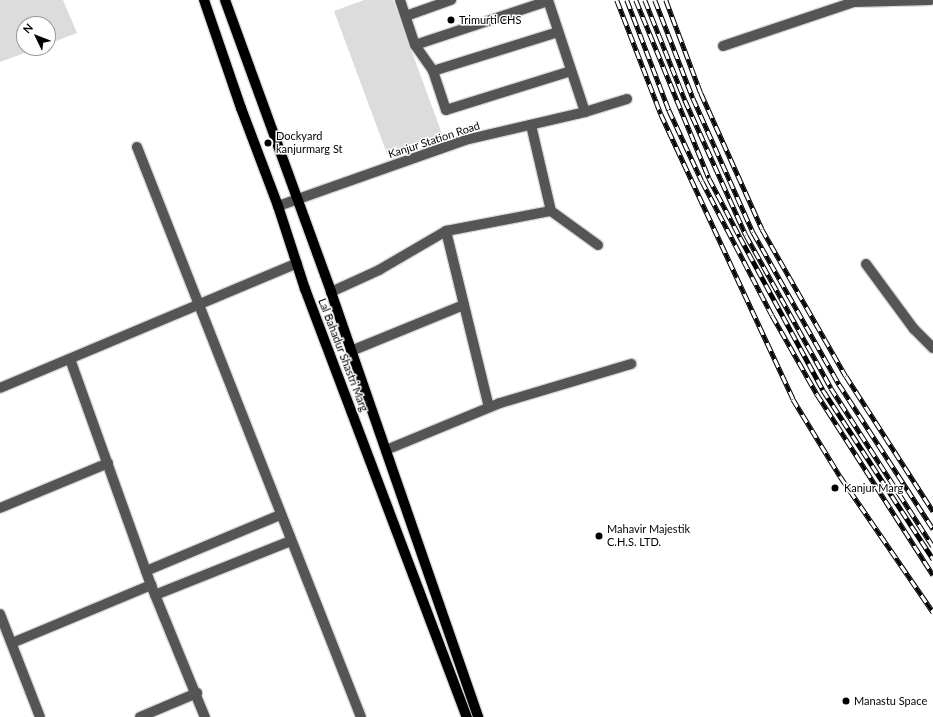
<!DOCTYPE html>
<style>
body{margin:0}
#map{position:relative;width:933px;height:717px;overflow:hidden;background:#fff;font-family:Lato,sans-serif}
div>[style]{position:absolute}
.green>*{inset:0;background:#dcdcdc}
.roads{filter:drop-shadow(1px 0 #dbdbdb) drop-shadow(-1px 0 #dbdbdb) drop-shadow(0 1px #dbdbdb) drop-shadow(0 -1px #dbdbdb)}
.minor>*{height:10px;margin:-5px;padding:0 5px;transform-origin:5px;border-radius:5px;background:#555}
.major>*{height:10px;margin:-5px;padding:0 5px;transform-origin:5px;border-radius:5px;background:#000}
.rail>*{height:4.5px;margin-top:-2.25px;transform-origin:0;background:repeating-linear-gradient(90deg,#fff 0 9px,#000 0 18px);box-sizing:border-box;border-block:1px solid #000}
.dots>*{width:11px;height:11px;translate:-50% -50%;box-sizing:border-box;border:2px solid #fff;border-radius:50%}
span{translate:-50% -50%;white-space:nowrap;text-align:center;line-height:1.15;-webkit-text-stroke:3px #fff;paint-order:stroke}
.poi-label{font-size:11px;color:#000}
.left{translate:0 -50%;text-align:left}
.street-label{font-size:11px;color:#000}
.north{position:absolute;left:16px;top:16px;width:40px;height:40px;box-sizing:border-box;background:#fff;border:1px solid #999;border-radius:50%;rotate:313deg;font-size:11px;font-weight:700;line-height:16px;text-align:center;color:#000}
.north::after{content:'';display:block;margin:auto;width:14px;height:18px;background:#000;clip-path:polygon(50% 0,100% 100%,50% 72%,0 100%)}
</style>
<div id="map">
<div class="green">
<i style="clip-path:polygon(0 0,63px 0,77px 33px,48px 44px,48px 24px,24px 24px,24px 48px,38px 48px,0 62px)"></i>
<i style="clip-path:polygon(364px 0,393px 0,442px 134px,387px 154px,334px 11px)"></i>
</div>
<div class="roads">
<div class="minor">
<i style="left:400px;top:0;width:47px;rotate:71.6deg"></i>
<i style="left:415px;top:45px;width:32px;rotate:55deg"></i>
<i style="left:433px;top:71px;width:41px;rotate:71.6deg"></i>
<i style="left:446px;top:110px;width:131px;rotate:-17.3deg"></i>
<i style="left:548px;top:0;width:118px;rotate:71.7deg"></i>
<i style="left:406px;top:16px;width:48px;rotate:-19.6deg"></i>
<i style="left:415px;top:45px;width:140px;rotate:-18.3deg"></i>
<i style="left:723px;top:46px;width:138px;rotate:-18.6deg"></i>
<i style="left:854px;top:2px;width:76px;rotate:-1.5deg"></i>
<i style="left:433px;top:71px;width:131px;rotate:-17.3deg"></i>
<i style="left:531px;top:125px;width:88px;rotate:76.9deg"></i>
<i style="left:137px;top:147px;width:612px;rotate:68.55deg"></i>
<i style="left:278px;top:206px;width:198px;rotate:-19.4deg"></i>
<i style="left:465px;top:140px;width:123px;rotate:-13.1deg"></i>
<i style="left:585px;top:112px;width:44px;rotate:-17.2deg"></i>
<i style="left:446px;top:231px;width:181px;rotate:76.3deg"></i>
<i style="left:866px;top:264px;width:81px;rotate:53.6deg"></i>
<i style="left:914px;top:329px;width:27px;rotate:45deg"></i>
<i style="left:331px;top:292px;width:53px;rotate:-24.6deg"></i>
<i style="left:379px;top:270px;width:78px;rotate:-30.2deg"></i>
<i style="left:446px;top:231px;width:107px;rotate:-10.8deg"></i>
<i style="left:551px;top:211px;width:58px;rotate:35.9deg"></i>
<i style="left:351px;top:351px;width:122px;rotate:-22.2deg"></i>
<i style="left:70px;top:359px;width:240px;rotate:70.3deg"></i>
<i style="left:151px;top:585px;width:143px;rotate:67.8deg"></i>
<i style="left:0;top:388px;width:322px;rotate:-22.8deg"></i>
<i style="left:386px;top:450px;width:123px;rotate:-22.4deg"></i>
<i style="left:500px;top:403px;width:137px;rotate:-16.6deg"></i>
<i style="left:0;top:508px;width:117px;rotate:-22.6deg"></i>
<i style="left:146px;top:571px;width:145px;rotate:-22.7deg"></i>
<i style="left:155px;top:595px;width:146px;rotate:-21.7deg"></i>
<i style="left:0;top:614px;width:110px;rotate:68.8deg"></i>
<i style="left:12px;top:643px;width:151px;rotate:-22.6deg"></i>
<i style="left:140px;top:717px;width:62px;rotate:-22.8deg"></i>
</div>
<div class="major">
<i style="left:204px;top:0;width:114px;rotate:71.1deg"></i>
<i style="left:241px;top:108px;width:105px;rotate:69.3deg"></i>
<i style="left:278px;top:206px;width:87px;rotate:72deg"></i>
<i style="left:305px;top:289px;width:458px;rotate:69.3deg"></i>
<i style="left:225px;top:0;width:311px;rotate:70deg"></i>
<i style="left:331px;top:292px;width:450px;rotate:70.9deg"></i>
</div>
</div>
<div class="rail">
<i style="left:617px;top:0;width:122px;rotate:68.9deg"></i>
<i style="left:661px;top:114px;width:314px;rotate:65.1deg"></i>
<i style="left:793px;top:399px;width:90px;rotate:58.6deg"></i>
<i style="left:840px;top:476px;width:165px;rotate:55.6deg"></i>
<i style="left:627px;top:0;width:118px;rotate:69.1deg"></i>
<i style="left:669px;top:110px;width:78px;rotate:65.1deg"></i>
<i style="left:702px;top:181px;width:151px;rotate:62.4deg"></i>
<i style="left:772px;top:315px;width:91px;rotate:60.3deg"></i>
<i style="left:817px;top:394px;width:215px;rotate:57.3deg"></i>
<i style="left:636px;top:0;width:192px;rotate:67.7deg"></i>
<i style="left:709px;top:178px;width:67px;rotate:62.3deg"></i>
<i style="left:740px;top:237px;width:174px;rotate:61.5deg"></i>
<i style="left:823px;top:390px;width:202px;rotate:56.9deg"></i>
<i style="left:645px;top:0;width:108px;rotate:68.2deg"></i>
<i style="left:685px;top:100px;width:148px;rotate:65.7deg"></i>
<i style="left:746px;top:235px;width:175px;rotate:60.9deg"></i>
<i style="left:831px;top:388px;width:188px;rotate:57.2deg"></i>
<i style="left:655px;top:0;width:105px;rotate:68.8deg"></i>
<i style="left:693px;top:98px;width:147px;rotate:65.9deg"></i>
<i style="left:753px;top:232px;width:175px;rotate:60.5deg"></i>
<i style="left:839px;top:384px;width:173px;rotate:57deg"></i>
<i style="left:666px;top:0;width:99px;rotate:69.4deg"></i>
<i style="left:701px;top:93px;width:149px;rotate:65.8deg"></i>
<i style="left:762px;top:229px;width:169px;rotate:60.3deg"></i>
<i style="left:846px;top:376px;width:161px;rotate:57.2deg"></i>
</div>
<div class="dots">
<i style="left:451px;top:20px;background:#000"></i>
<i style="left:268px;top:143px;background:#000"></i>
<i style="left:835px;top:488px;background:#000"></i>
<i style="left:599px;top:536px;background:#000"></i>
<i style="left:846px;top:701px;background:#000"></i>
</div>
<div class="poi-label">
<span class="left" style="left:459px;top:20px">Trimurti CHS</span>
<span class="left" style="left:276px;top:143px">Dockyard<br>kanjurmarg St</span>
<span class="left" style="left:844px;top:488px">Kanjur Marg</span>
<span class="left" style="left:607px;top:536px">Mahavir Majestik<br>C.H.S. LTD.</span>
<span class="left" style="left:854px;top:701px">Manastu Space</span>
</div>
<div class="street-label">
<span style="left:434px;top:140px;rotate:-18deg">Kanjur Station Road</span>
<span style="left:343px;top:355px;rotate:69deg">Lal Bahadur Shastri Marg</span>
</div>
<div class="north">N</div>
</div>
